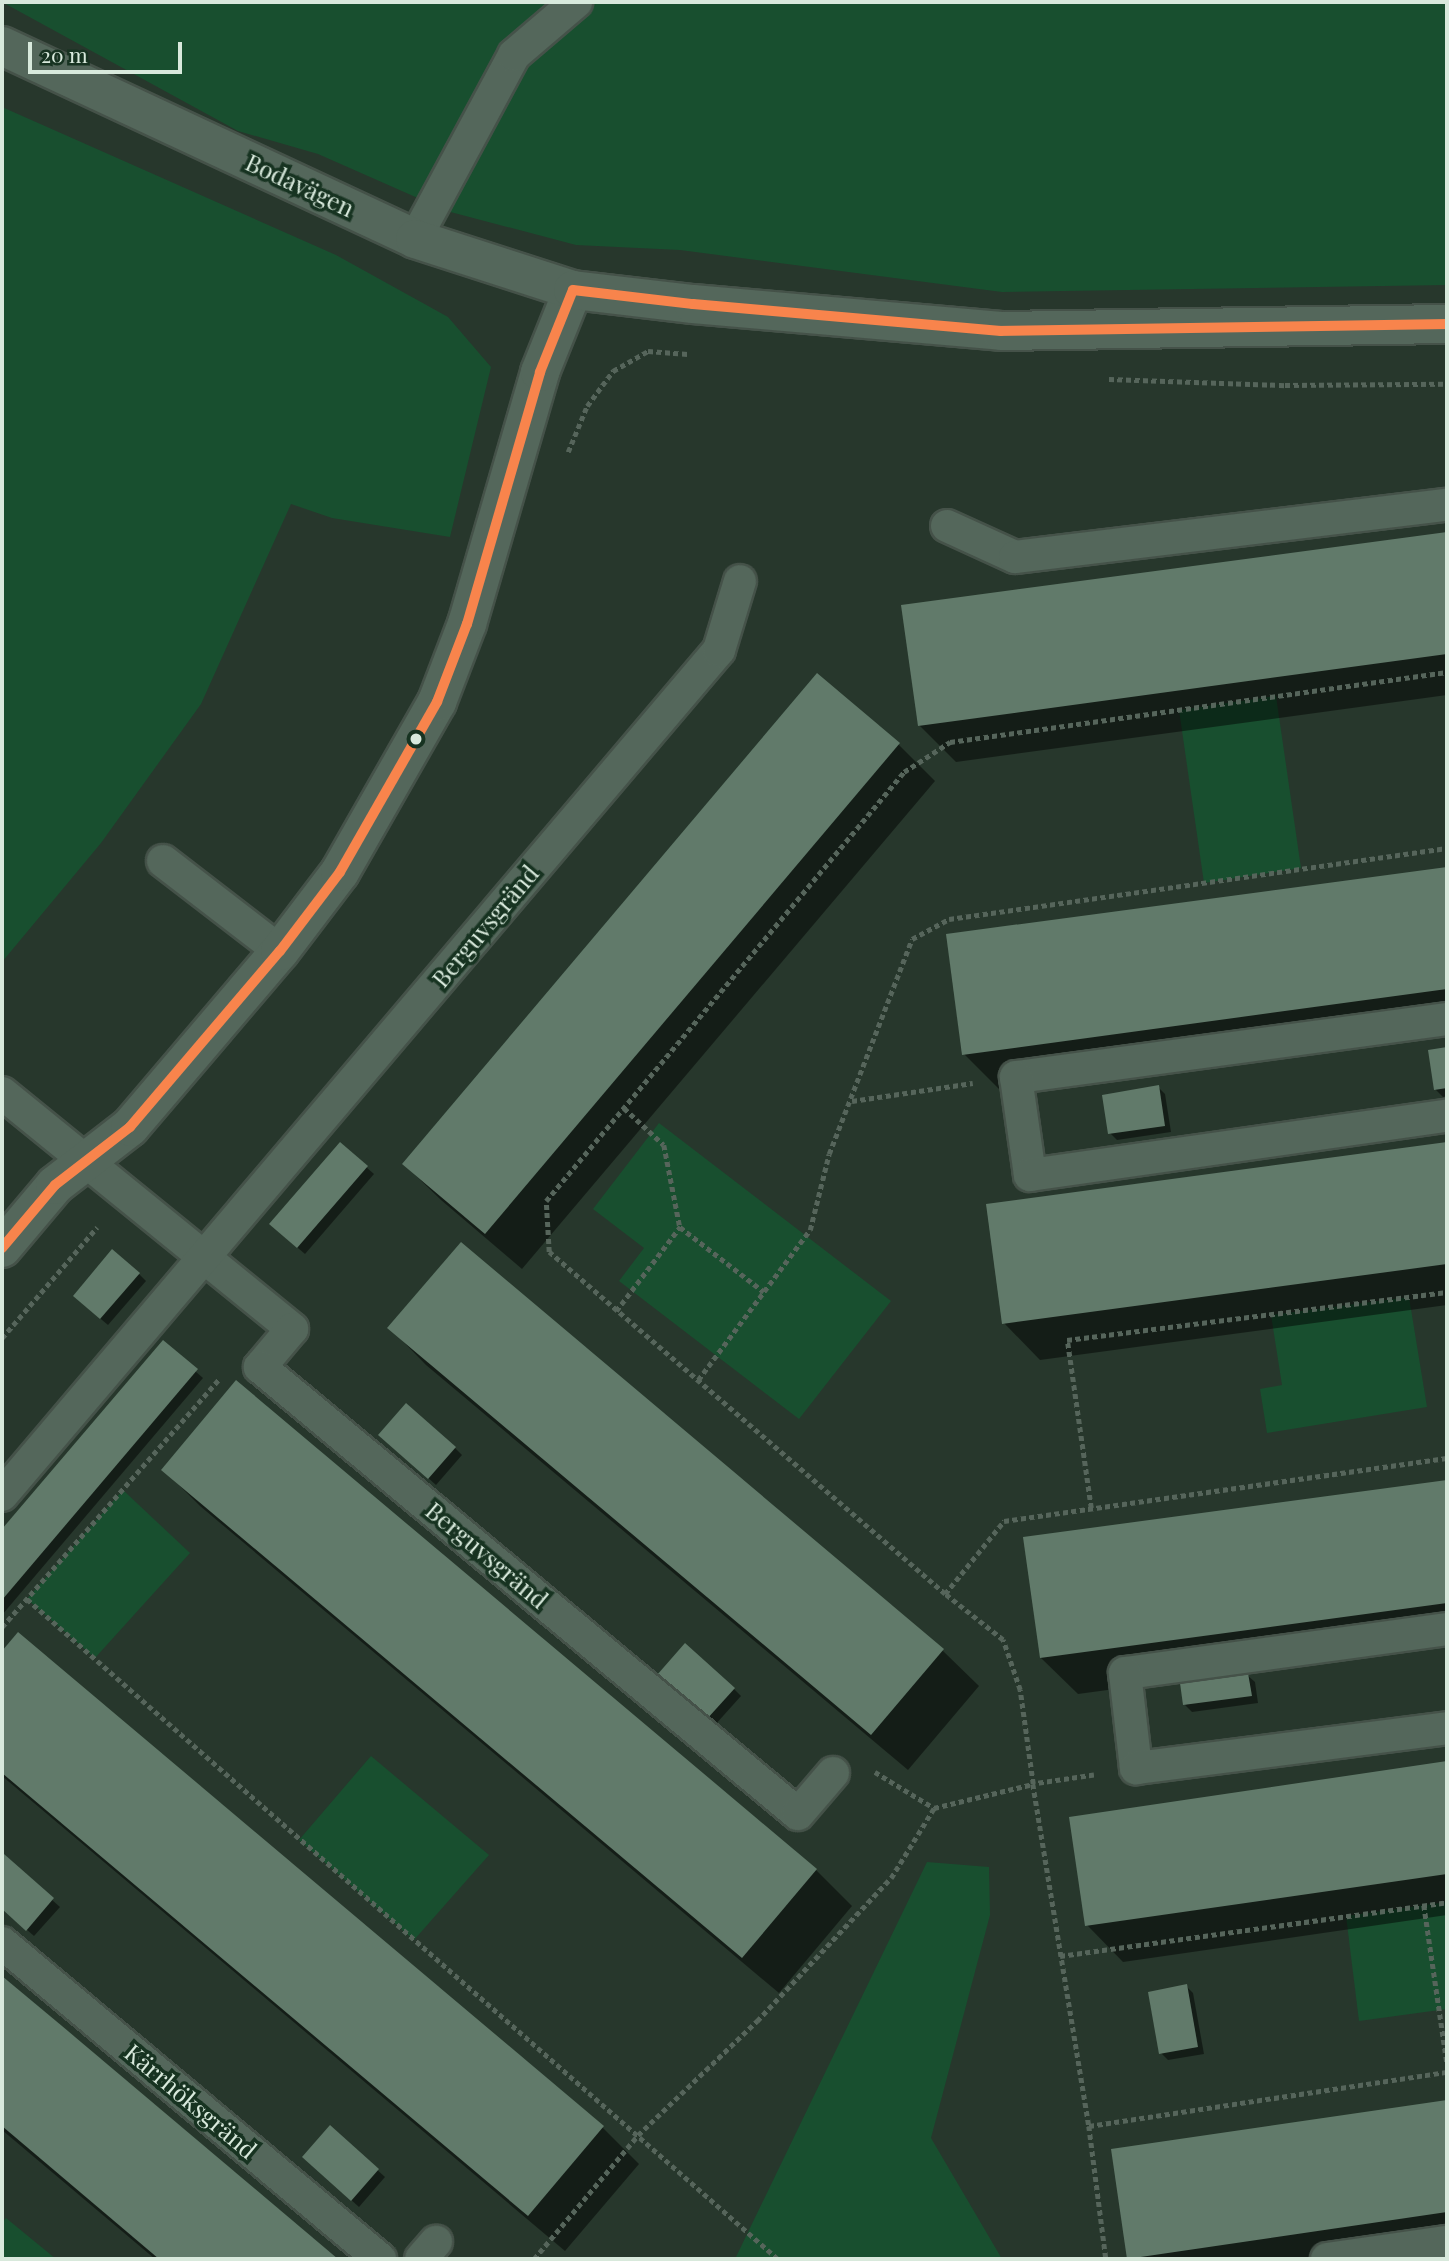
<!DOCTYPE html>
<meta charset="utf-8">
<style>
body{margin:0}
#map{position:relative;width:1449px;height:2261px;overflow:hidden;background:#27372c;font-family:"Playfair Display",serif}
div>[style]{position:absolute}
.green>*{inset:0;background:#184f2f}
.shadow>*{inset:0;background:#0007}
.building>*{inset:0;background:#617a6a}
.path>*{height:4.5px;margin-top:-2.25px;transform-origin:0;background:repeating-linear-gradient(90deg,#56655b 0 5px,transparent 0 8.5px)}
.roads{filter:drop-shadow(2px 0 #455249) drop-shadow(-2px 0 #455249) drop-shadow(0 2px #455249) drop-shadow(0 -2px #455249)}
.service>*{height:32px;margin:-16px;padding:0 16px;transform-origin:16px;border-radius:16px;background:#54675b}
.minor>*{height:38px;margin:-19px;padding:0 19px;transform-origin:19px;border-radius:19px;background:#54675b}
.tertiary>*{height:38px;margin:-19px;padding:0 19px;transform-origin:19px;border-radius:19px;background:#54675b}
.bus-1>*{height:10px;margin:-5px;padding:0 5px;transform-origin:5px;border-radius:5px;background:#f8844c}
.dots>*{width:19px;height:19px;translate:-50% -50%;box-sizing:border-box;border:4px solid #173321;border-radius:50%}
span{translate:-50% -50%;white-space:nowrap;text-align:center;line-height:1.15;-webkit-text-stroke:7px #173321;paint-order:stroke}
.street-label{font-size:24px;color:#d8e9dc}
.frame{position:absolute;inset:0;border:4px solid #d8e9dc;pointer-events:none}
.scale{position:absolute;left:28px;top:42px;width:154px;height:32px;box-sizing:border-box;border:4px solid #d8e9dc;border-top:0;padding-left:9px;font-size:21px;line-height:24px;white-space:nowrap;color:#d8e9dc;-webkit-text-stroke:5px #173321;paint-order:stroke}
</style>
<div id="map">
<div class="green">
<i style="clip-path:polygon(2px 2px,562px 2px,420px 199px,318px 154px,238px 131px)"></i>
<i style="clip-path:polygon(595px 2px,1447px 2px,1447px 285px,1002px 292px,680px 250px,576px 245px,443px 210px,530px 55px)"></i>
<i style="clip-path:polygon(2px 107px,336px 255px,448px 317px,491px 367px,450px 537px,332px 518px,291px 504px,201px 704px,101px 843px,2px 962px)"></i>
<i style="clip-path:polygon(1276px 696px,1301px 868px,1204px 883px,1179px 710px)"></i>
<i style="clip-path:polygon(659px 1123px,891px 1301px,799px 1419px,619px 1281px,644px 1248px,593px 1209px)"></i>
<i style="clip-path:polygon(1409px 1297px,1427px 1407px,1267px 1433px,1260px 1389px,1282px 1385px,1271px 1315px)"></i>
<i style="clip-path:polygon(123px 1490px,190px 1553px,95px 1658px,27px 1599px)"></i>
<i style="clip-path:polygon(371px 1756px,489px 1855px,414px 1940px,299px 1840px)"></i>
<i style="clip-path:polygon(927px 1862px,989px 1867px,990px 1915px,931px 2138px,1002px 2259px,735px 2259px)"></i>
<i style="clip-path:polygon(1447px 1902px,1447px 2009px,1359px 2021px,1346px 1916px)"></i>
<i style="clip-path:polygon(6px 2218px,56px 2259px,2px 2259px,2px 2223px)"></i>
</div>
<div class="shadow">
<i style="clip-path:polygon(1447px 534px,1447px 695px,956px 762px,919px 725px,903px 607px)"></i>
<i style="clip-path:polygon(817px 676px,899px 745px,935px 781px,522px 1269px,441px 1200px,404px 1164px)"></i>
<i style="clip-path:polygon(1447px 869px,1447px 1030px,1000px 1090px,964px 1054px,948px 936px)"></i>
<i style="clip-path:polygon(1447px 1049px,1447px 1096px,1443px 1097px,1436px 1090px,1430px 1051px)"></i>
<i style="clip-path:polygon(1158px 1087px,1165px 1094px,1171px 1132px,1117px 1140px,1110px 1133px)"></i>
<i style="clip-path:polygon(1447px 1143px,1447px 1305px,1040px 1360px,1004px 1323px,988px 1205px)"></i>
<i style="clip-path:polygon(341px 1145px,374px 1174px,305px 1254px,278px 1231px)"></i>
<i style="clip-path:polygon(139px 1274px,146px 1281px,108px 1325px,82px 1303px)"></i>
<i style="clip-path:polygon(390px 1328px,942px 1650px,979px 1686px,908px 1770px,426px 1365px)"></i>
<i style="clip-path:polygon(163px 1343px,203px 1378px,2px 1615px,2px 1532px)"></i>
<i style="clip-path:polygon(388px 1442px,455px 1448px,462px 1455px,436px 1485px)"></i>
<i style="clip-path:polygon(164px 1470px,816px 1870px,852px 1906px,779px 1993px,200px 1506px)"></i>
<i style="clip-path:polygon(1447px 1482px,1447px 1644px,1078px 1694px,1041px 1658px,1025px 1539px)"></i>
<i style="clip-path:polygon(18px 1635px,603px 2128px,639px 2164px,565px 2251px,2px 1776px,2px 1654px)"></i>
<i style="clip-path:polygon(1247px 1675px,1255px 1682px,1258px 1703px,1192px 1712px,1185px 1705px)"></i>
<i style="clip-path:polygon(666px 1682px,734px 1689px,741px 1696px,715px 1725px)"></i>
<i style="clip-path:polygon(1447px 1763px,1447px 1915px,1123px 1962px,1087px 1925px,1071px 1818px)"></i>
<i style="clip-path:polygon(4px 1857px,60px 1907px,34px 1936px,2px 1908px)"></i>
<i style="clip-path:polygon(2px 1978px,335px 2259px,155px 2259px,2px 2130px)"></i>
<i style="clip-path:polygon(1186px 1986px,1193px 1993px,1204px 2054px,1168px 2060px,1161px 2053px)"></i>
<i style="clip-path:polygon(1447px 2102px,1447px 2254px,1410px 2259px,1128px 2258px,1113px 2150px)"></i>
<i style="clip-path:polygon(330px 2127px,385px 2177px,359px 2207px,311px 2164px)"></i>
</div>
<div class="building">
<i style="clip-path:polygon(1447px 532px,1447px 654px,918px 726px,901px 605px)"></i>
<i style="clip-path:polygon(817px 673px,900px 743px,485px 1234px,402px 1164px)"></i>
<i style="clip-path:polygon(1447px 867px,1447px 989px,962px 1055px,946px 934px)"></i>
<i style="clip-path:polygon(1447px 1047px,1447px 1088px,1434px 1090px,1428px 1050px)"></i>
<i style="clip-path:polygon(1159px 1085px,1165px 1126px,1108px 1134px,1102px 1095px)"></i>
<i style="clip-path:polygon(340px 1142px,368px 1166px,297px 1248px,269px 1224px)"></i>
<i style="clip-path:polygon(1447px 1142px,1447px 1264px,1002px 1324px,986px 1204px)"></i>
<i style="clip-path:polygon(461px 1242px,944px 1649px,871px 1735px,387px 1328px)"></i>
<i style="clip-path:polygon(112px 1249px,140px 1273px,100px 1319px,73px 1296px)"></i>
<i style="clip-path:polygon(163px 1340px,198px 1369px,2px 1600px,2px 1529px)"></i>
<i style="clip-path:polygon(236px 1380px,817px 1869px,742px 1958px,161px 1470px)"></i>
<i style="clip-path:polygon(406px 1403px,456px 1447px,428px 1479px,378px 1435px)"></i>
<i style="clip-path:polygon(1447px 1480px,1447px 1603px,1040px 1658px,1023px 1537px)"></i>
<i style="clip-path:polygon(18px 1632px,604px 2126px,528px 2216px,2px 1773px,2px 1651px)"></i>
<i style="clip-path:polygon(685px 1643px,735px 1688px,706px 1720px,657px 1675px)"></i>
<i style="clip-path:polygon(1248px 1673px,1252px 1696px,1183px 1705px,1180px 1683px)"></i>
<i style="clip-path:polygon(1447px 1761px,1447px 1874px,1085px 1926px,1069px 1817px)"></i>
<i style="clip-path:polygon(4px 1854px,54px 1898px,26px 1931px,2px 1909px)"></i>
<i style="clip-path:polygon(2px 1976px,62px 2026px,338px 2259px,159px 2259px,2px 2126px)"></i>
<i style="clip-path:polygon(1187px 1984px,1198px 2047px,1159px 2054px,1148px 1992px)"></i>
<i style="clip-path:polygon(1447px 2100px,1447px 2212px,1127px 2259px,1111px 2149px)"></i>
<i style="clip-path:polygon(330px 2125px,379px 2169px,351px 2201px,302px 2157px)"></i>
</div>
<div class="path">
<i style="left:1109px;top:379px;width:176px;rotate:2deg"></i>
<i style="left:1285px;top:385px;width:162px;rotate:-0.4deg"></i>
<i style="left:568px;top:452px;width:50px;rotate:-67.6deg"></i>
<i style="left:587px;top:406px;width:44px;rotate:-53.4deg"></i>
<i style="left:613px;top:371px;width:40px;rotate:-29.7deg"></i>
<i style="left:648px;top:351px;width:40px;rotate:4.3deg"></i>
<i style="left:852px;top:1101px;width:122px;rotate:-8.5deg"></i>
<i style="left:624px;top:1108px;width:54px;rotate:42.8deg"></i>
<i style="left:664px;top:1145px;width:84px;rotate:79deg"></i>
<i style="left:616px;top:1311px;width:106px;rotate:-52.7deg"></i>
<i style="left:680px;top:1227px;width:106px;rotate:37.7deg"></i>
<i style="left:2px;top:1338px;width:146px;rotate:-49.4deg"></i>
<i style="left:698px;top:1380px;width:187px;rotate:-53.3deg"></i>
<i style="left:810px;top:1230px;width:78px;rotate:-76deg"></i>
<i style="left:829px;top:1154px;width:230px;rotate:-68.9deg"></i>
<i style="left:912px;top:939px;width:42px;rotate:-28.4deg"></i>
<i style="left:949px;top:919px;width:503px;rotate:-8.11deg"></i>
<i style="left:1091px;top:1508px;width:170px;rotate:-98.1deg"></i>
<i style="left:1067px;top:1340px;width:383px;rotate:-7.2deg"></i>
<i style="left:945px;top:1594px;width:94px;rotate:-51.1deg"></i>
<i style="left:1004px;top:1521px;width:447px;rotate:-8.1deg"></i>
<i style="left:27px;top:1599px;width:1000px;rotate:41.31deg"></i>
<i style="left:2px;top:1627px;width:331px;rotate:-48.8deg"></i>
<i style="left:875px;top:1772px;width:69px;rotate:31.4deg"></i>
<i style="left:1094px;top:1775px;width:62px;rotate:171.6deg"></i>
<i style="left:1033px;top:1784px;width:347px;rotate:80.7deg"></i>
<i style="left:1089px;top:2126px;width:134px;rotate:82.7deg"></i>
<i style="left:1424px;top:1905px;width:160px;rotate:81.7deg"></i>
<i style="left:1060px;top:1956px;width:391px;rotate:-7.9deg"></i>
<i style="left:1089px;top:2126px;width:362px;rotate:-8.6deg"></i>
<i style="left:534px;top:2259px;width:162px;rotate:-50deg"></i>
<i style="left:638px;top:2135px;width:165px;rotate:-43.8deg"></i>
<i style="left:757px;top:2021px;width:196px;rotate:-46.9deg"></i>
<i style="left:891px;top:1878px;width:82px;rotate:-58.4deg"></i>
<i style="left:934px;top:1808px;width:102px;rotate:-13.6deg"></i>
<i style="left:1033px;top:1784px;width:95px;rotate:-97.9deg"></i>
<i style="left:1020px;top:1690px;width:53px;rotate:-108.8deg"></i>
<i style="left:1003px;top:1640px;width:74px;rotate:-141.6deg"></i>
<i style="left:945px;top:1594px;width:523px;rotate:-139.18deg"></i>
<i style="left:549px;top:1252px;width:51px;rotate:-93.4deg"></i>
<i style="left:546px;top:1201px;width:559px;rotate:-50.16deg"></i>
<i style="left:904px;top:772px;width:55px;rotate:-33.1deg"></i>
<i style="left:950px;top:742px;width:502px;rotate:-8.02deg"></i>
</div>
<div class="roads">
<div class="service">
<i style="left:415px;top:239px;width:209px;rotate:-61.7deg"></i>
<i style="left:514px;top:55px;width:82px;rotate:-40.5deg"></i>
<i style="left:947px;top:526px;width:75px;rotate:24.5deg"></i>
<i style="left:1015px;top:557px;width:435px;rotate:-6.9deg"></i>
<i style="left:163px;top:861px;width:148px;rotate:37.6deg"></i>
<i style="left:1447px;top:1019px;width:435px;rotate:172.3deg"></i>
<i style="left:1016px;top:1077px;width:99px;rotate:81.9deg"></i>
<i style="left:1030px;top:1175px;width:421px;rotate:-8.1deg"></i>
<i style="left:2px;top:1093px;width:374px;rotate:39.1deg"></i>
<i style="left:292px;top:1329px;width:50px;rotate:130.1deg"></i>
<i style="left:260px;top:1367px;width:699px;rotate:39.72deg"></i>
<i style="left:798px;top:1814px;width:54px;rotate:-49.5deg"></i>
<i style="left:2px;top:1495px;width:1108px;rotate:-49.68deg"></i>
<i style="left:719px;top:650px;width:72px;rotate:-73.1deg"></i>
<i style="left:1447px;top:1629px;width:325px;rotate:172.2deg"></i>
<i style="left:1125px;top:1673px;width:96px;rotate:83.4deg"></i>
<i style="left:1136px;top:1768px;width:314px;rotate:-7.3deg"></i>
<i style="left:2px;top:1943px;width:493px;rotate:39.9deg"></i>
<i style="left:421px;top:2259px;width:23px;rotate:-49deg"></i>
<i style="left:1327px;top:2259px;width:121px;rotate:-8.1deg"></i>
</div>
<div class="minor">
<i style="left:2px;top:1248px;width:82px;rotate:-49.9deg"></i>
<i style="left:55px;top:1185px;width:95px;rotate:-37.7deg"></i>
<i style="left:130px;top:1127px;width:231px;rotate:-49.6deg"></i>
<i style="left:280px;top:951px;width:99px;rotate:-52.8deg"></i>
<i style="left:340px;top:872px;width:196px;rotate:-60.3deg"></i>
<i style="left:437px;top:702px;width:84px;rotate:-69deg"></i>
<i style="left:467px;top:624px;width:262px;rotate:-73.8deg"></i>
<i style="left:540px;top:372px;width:88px;rotate:-68.1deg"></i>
</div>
<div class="tertiary">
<i style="left:2px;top:46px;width:456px;rotate:25deg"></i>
<i style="left:415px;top:239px;width:166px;rotate:17.9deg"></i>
<i style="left:573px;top:290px;width:121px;rotate:6.7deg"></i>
<i style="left:693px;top:304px;width:309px;rotate:5deg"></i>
<i style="left:1001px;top:331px;width:446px;rotate:-0.9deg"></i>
</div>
</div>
<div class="bus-1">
<i style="left:573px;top:290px;width:121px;rotate:6.7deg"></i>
<i style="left:693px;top:304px;width:309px;rotate:5deg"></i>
<i style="left:1001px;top:331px;width:446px;rotate:-0.9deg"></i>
<i style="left:2px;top:1248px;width:82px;rotate:-49.9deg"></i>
<i style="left:55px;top:1185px;width:95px;rotate:-37.7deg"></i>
<i style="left:130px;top:1127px;width:231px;rotate:-49.6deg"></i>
<i style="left:280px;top:951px;width:99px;rotate:-52.8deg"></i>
<i style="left:340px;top:872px;width:196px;rotate:-60.3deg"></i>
<i style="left:437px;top:702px;width:84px;rotate:-69deg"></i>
<i style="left:467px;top:624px;width:262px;rotate:-73.8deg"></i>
<i style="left:540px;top:372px;width:88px;rotate:-68.1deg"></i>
</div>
<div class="dots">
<i style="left:416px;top:739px;background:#d8e9dc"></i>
</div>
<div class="street-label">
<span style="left:300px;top:185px;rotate:25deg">Bodavägen</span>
<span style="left:485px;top:926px;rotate:-50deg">Berguvsgränd</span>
<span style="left:487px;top:1555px;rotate:40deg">Berguvsgränd</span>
<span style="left:191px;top:2101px;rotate:40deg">Kärrhöksgränd</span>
</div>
<div class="frame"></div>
<div class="scale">20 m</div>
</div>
